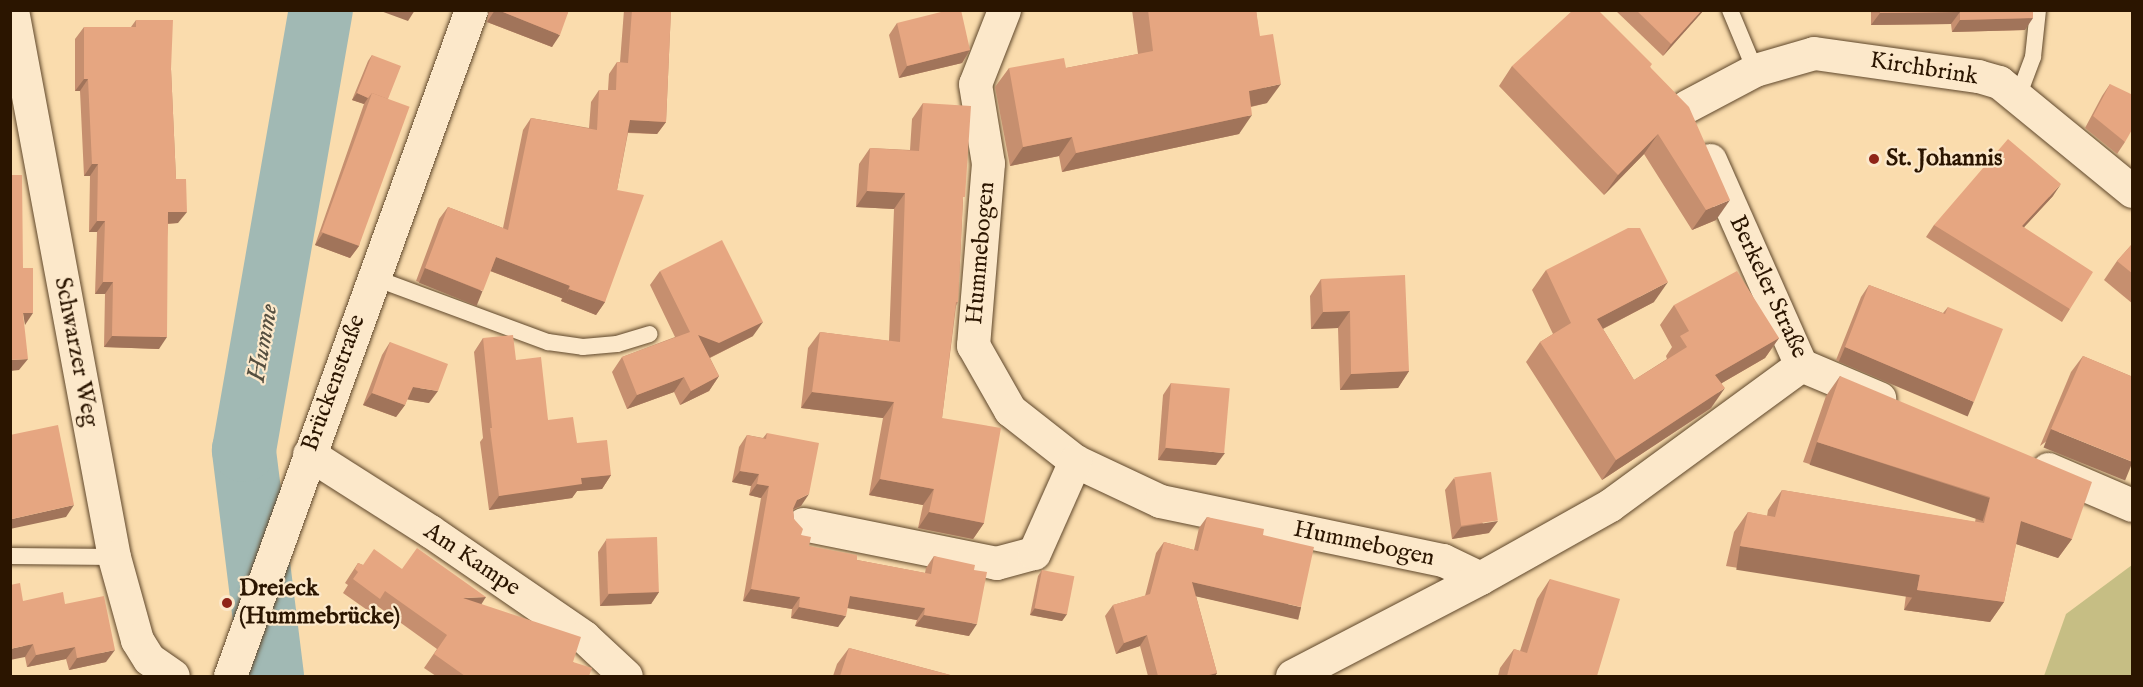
<!DOCTYPE html>
<html>
<head>
<meta charset="utf-8">
<style>
  body { margin:0 }
  #map { position:relative; width:2143px; height:687px; overflow:hidden; background:#fadcad; font-family:"IM FELL English",serif }
  div>[style] { position:absolute }
  .green>* { inset:0; background:#c6be84 }
  .river>* { height:64px; margin:-32px; padding:0 32px; transform-origin:32px; border-radius:32px; background:#a1b9b4 }
  .roads { filter:drop-shadow(0 0 2px #5f472b) drop-shadow(0 0 2px #5f472b) }
  .lane>* { height:16px; margin:-8px; padding:0 8px; transform-origin:8px; border-radius:8px; background:#fce8ca }
  .street>* { height:33px; margin:-16.5px; padding:0 16.5px; transform-origin:16.5px; border-radius:16.5px; background:#fce8ca }
  .secondary>* { height:33px; margin:-16.5px; padding:0 16.5px; transform-origin:16.5px; border-radius:16.5px; background:#fce8ca }
  .wall>* { inset:0; background:#c68f6f }
  .shaded-wall>* { inset:0; background:#a1745a; transform-origin:0 0 }
  .building>* { inset:0; background:#e6a681; transform-origin:0 0 }
  .dots>* { width:16px; height:16px; translate:-50% -50%; box-sizing:border-box; border:3px solid #fce8ca; border-radius:50% }
  span { translate:-50% -50%; white-space:nowrap; text-align:center; line-height:1.15; -webkit-text-stroke:4.5px #fce8ca; paint-order:stroke }
  .street-label { font-size:24px; color:#2b1500 }
  .poi-label { font-size:24px; color:#2b1500; font-weight:700 }
  .left { translate:0 -50%; text-align:left }
  .water-label { font-size:26px; color:#544e3f; font-style:italic }
  .frame { position:absolute; inset:0; border:12px solid #2b1500; pointer-events:none }
</style>
</head>
<body>
<div id="map">
  <div class="green">
    <div style="clip-path:polygon(2132px 565px,2132px 676px,2044px 676px,2066px 614px)"></div>
  </div>
  <div class="river">
    <div style="left:272px;top:676px;width:228px;rotate:-97.1deg"></div>
    <div style="left:244px;top:450px;width:447px;rotate:-80.1deg"></div>
  </div>
  <div class="roads">
    <div class="lane">
      <div style="left:1730px;top:10px;width:65px;rotate:67.4deg"></div>
      <div style="left:2018px;top:97px;width:43px;rotate:-69.4deg"></div>
      <div style="left:2033px;top:57px;width:47px;rotate:-83.9deg"></div>
      <div style="left:372px;top:277px;width:188px;rotate:20.3deg"></div>
      <div style="left:548px;top:342px;width:35px;rotate:8deg"></div>
      <div style="left:583px;top:347px;width:34px;rotate:-5deg"></div>
      <div style="left:617px;top:344px;width:34px;rotate:-17deg"></div>
      <div style="left:10px;top:556px;width:104px;rotate:0.6deg"></div>
    </div>
    <div class="street">
      <div style="left:12px;top:10px;width:556px;rotate:79.44deg"></div>
      <div style="left:114px;top:557px;width:86px;rotate:74.5deg"></div>
      <div style="left:137px;top:640px;width:22px;rotate:58deg"></div>
      <div style="left:149px;top:659px;width:29px;rotate:35deg"></div>
      <div style="left:1004px;top:10px;width:79px;rotate:111.4deg"></div>
      <div style="left:975px;top:84px;width:80px;rotate:80.7deg"></div>
      <div style="left:988px;top:163px;width:183px;rotate:94.7deg"></div>
      <div style="left:973px;top:345px;width:75px;rotate:60.4deg"></div>
      <div style="left:1010px;top:410px;width:83px;rotate:38.1deg"></div>
      <div style="left:1075px;top:461px;width:94px;rotate:25.2deg"></div>
      <div style="left:1160px;top:501px;width:289px;rotate:11.8deg"></div>
      <div style="left:1443px;top:560px;width:41px;rotate:25.9deg"></div>
      <div style="left:1687px;top:106px;width:77px;rotate:-27.9deg"></div>
      <div style="left:1755px;top:70px;width:61px;rotate:-16.1deg"></div>
      <div style="left:1814px;top:53px;width:166px;rotate:8deg"></div>
      <div style="left:1978px;top:76px;width:22px;rotate:16deg"></div>
      <div style="left:1999px;top:82px;width:172px;rotate:39.3deg"></div>
      <div style="left:1710px;top:160px;width:224px;rotate:66.1deg"></div>
      <div style="left:1801px;top:365px;width:85px;rotate:22.9deg"></div>
      <div style="left:309px;top:454px;width:143px;rotate:32.5deg"></div>
      <div style="left:430px;top:531px;width:187px;rotate:34.5deg"></div>
      <div style="left:584px;top:637px;width:57px;rotate:42.9deg"></div>
      <div style="left:2048px;top:469px;width:91px;rotate:23.2deg"></div>
      <div style="left:803px;top:524px;width:197px;rotate:11.4deg"></div>
      <div style="left:996px;top:563px;width:39px;rotate:-15deg"></div>
      <div style="left:1034px;top:553px;width:101px;rotate:-66deg"></div>
      <div style="left:1292px;top:676px;width:212px;rotate:-27.5deg"></div>
      <div style="left:1480px;top:578px;width:149px;rotate:-29.3deg"></div>
      <div style="left:1610px;top:505px;width:237px;rotate:-36.2deg"></div>
    </div>
    <div class="secondary">
      <div style="left:230px;top:676px;width:708px;rotate:-70.11deg"></div>
    </div>
  </div>
  <div class="wall">
    <div style="clip-path:polygon(489px 10px,569px 10px,552px 47px,487px 22px)"></div>
    <div style="clip-path:polygon(624px 10px,671px 10px,666px 122px,657px 134px,628px 133px,617px 190px,605px 302px,596px 315px,561px 301px,562px 298px,490px 271px,474px 304px,416px 281px,439px 219px,448px 207px,503px 228px,523px 130px,531px 118px,589px 128px,591px 102px,599px 90px,608px 90px,609px 74px,617px 62px,620px 62px)"></div>
    <div style="clip-path:polygon(1132px 10px,1256px 10px,1267px 103px,1251px 107px,1239px 134px,1062px 172px,1059px 156px,1010px 166px,995px 87px,1009px 68px,1066px 68px,1138px 54px)"></div>
    <div style="clip-path:polygon(1615px 10px,1704px 10px,1663px 56px)"></div>
    <div style="clip-path:polygon(1871px 10px,2033px 10px,2025px 30px,1952px 32px,1951px 24px,1871px 25px)"></div>
    <div style="clip-path:polygon(136px 20px,171px 69px,178px 223px,168px 224px,159px 349px,104px 347px,105px 294px,95px 294px,97px 232px,89px 232px,90px 176px,84px 176px,80px 91px,75px 91px,75px 39px,84px 27px,131px 27px)"></div>
    <div style="clip-path:polygon(897px 23px,970px 50px,962px 63px,899px 78px,889px 35px)"></div>
    <div style="clip-path:polygon(372px 55px,388px 99px,359px 246px,350px 258px,315px 245px,364px 104px,352px 100px,368px 61px)"></div>
    <div style="clip-path:polygon(1512px 66px,1650px 67px,1716px 220px,1692px 230px,1644px 154px,1604px 195px,1499px 86px)"></div>
    <div style="clip-path:polygon(2110px 84px,2125px 142px,2117px 154px,2085px 128px,2102px 96px)"></div>
    <div style="clip-path:polygon(923px 103px,963px 200px,958px 302px,956px 306px,942px 418px,984px 523px,973px 539px,918px 528px,923px 505px,869px 495px,883px 418px,801px 408px,808px 348px,820px 332px,889px 341px,894px 209px,856px 207px,859px 164px,870px 148px,910px 150px,912px 119px)"></div>
    <div style="clip-path:polygon(2053px 196px,2024px 227px,2070px 309px,2062px 322px,1926px 237px,1934px 225px)"></div>
    <div style="clip-path:polygon(2133px 243px,2133px 304px,2104px 280px,2117px 261px)"></div>
    <div style="clip-path:polygon(1546px 270px,1654px 302px,1603px 329px,1634px 380px,1667px 359px,1666px 356px,1672px 347px,1660px 325px,1674px 305px,1779px 338px,1765px 358px,1722px 383px,1711px 408px,1602px 480px,1526px 362px,1540px 342px,1553px 334px,1532px 290px)"></div>
    <div style="clip-path:polygon(660px 271px,753px 336px,710px 358px,719px 376px,709px 391px,680px 405px,674px 392px,627px 409px,612px 372px,622px 357px,675px 337px,650px 285px)"></div>
    <div style="clip-path:polygon(1321px 279px,1409px 371px,1398px 388px,1340px 390px,1338px 328px,1311px 329px,1310px 296px)"></div>
    <div style="clip-path:polygon(1869px 285px,1943px 313px,1948px 307px,1966px 414px,1836px 360px,1861px 297px)"></div>
    <div style="clip-path:polygon(483px 338px,516px 360px,548px 420px,577px 443px,611px 475px,602px 489px,577px 491px,572px 498px,489px 510px,480px 442px,483px 438px,474px 352px)"></div>
    <div style="clip-path:polygon(390px 342px,429px 403px,407px 399px,405px 405px,396px 417px,363px 405px,382px 355px)"></div>
    <div style="clip-path:polygon(2083px 356px,2133px 377px,2040px 446px,2071px 372px)"></div>
    <div style="clip-path:polygon(1840px 376px,2072px 539px,2058px 558px,2016px 544px,2004px 602px,1990px 622px,1904px 610px,1906px 595px,1726px 566px,1734px 532px,1748px 512px,1767px 516px,1768px 510px,1782px 490px,1975px 522px,1976px 517px,1803px 462px,1826px 396px)"></div>
    <div style="clip-path:polygon(1171px 383px,1216px 465px,1158px 460px,1163px 395px)"></div>
    <div style="clip-path:polygon(767px 433px,801px 506px,793px 510px,794px 519px,801px 535px,809px 546px,857px 560px,925px 573px,926px 568px,934px 556px,974px 570px,969px 636px,915px 626px,917px 620px,847px 608px,838px 627px,791px 618px,792px 609px,743px 601px,761px 498px,749px 495px,751px 486px,732px 482px,739px 447px,747px 435px,763px 438px)"></div>
    <div style="clip-path:polygon(1454px 478px,1489px 533px,1452px 539px,1445px 490px)"></div>
    <div style="clip-path:polygon(1207px 517px,1263px 535px,1293px 618px,1196px 596px,1217px 673px,1215px 676px,1148px 676px,1140px 646px,1116px 654px,1105px 616px,1113px 605px,1145px 596px,1156px 553px,1164px 542px,1194px 550px,1199px 528px)"></div>
    <div style="clip-path:polygon(606px 540px,659px 592px,651px 604px,600px 606px,598px 552px)"></div>
    <div style="clip-path:polygon(358px 563px,363px 565px,402px 569px,481px 604px,573px 662px,589px 676px,436px 676px,424px 668px,437px 649px,376px 605px,370px 612px,343px 593px,348px 585px,345px 583px)"></div>
    <div style="clip-path:polygon(1042px 570px,1067px 614px,1062px 621px,1030px 615px,1038px 576px)"></div>
    <div style="clip-path:polygon(1550px 579px,1597px 676px,1498px 676px,1500px 668px,1514px 649px,1520px 651px,1537px 599px)"></div>
    <div style="clip-path:polygon(23px 601px,65px 604px,106px 662px,69px 670px,66px 659px,27px 667px,25px 657px)"></div>
    <div style="clip-path:polygon(849px 648px,954px 676px,833px 676px,837px 664px)"></div>
  </div>
  <div class="shaded-wall">
    <div style="clip-path:polygon(378px 10px,415px 10px,408px 21px)"></div>
    <div style="clip-path:polygon(495px 10px,498px 10px,560px 35px,552px 47px,487px 22px)"></div>
    <div style="clip-path:polygon(1702px 10px,1704px 10px,1663px 56px,1671px 44px)"></div>
    <div style="clip-path:polygon(1960px 12px,1951px 24px,1871px 25px,1880px 13px)"></div>
    <div style="clip-path:polygon(2033px 18px,2025px 30px,1952px 32px,1960px 20px)"></div>
    <div style="clip-path:polygon(970px 50px,962px 63px,899px 78px,907px 66px)"></div>
    <div style="clip-path:polygon(84px 79px,88px 79px,80px 91px,75px 91px)"></div>
    <div style="clip-path:polygon(1281px 84px,1267px 103px,1235px 110px,1249px 91px)"></div>
    <div style="clip-path:polygon(357px 93px,368px 98px,364px 104px,352px 100px)"></div>
    <div style="clip-path:polygon(1252px 115px,1239px 134px,1062px 172px,1076px 153px)"></div>
    <div style="clip-path:polygon(630px 120px,666px 122px,657px 134px,622px 132px)"></div>
    <div style="clip-path:polygon(1658px 134px,1644px 154px,1604px 195px,1618px 175px)"></div>
    <div style="clip-path:polygon(1072px 137px,1059px 156px,1010px 166px,1023px 147px)"></div>
    <div style="clip-path:polygon(92px 164px,98px 164px,90px 176px,84px 176px)"></div>
    <div style="clip-path:polygon(2061px 184px,2053px 196px,2014px 238px,2022px 226px)"></div>
    <div style="clip-path:polygon(867px 191px,905px 193px,894px 209px,856px 207px)"></div>
    <div style="clip-path:polygon(1730px 200px,1716px 220px,1692px 230px,1706px 210px)"></div>
    <div style="clip-path:polygon(168px 212px,187px 212px,178px 223px,159px 224px)"></div>
    <div style="clip-path:polygon(97px 221px,105px 221px,97px 232px,89px 232px)"></div>
    <div style="clip-path:polygon(323px 233px,359px 246px,350px 258px,315px 245px)"></div>
    <div style="left:496px;top:257px;width:79px;height:15px;rotate:21deg"></div>
    <div style="left:425px;top:268px;width:62px;height:16px;rotate:22deg"></div>
    <div style="clip-path:polygon(103px 282px,113px 282px,105px 294px,95px 294px)"></div>
    <div style="clip-path:polygon(1668px 282px,1654px 302px,1583px 339px,1597px 319px)"></div>
    <div style="clip-path:polygon(569px 289px,605px 302px,596px 315px,561px 301px)"></div>
    <div style="clip-path:polygon(1350px 311px,1338px 328px,1311px 329px,1323px 312px)"></div>
    <div style="clip-path:polygon(23px 313px,33px 313px,25px 325px)"></div>
    <div style="clip-path:polygon(763px 322px,753px 336px,709px 358px,698px 335px)"></div>
    <div style="clip-path:polygon(112px 336px,167px 337px,159px 349px,104px 347px)"></div>
    <div style="clip-path:polygon(1779px 338px,1765px 358px,1701px 395px,1715px 375px)"></div>
    <div style="left:1845px;top:347px;width:140px;height:16px;rotate:23deg"></div>
    <div style="clip-path:polygon(28px 359px,19px 370px,10px 371px,10px 360px)"></div>
    <div style="clip-path:polygon(1409px 371px,1398px 388px,1340px 390px,1351px 374px)"></div>
    <div style="clip-path:polygon(719px 376px,709px 391px,680px 405px,691px 391px)"></div>
    <div style="clip-path:polygon(684px 377px,674px 392px,627px 409px,637px 395px)"></div>
    <div style="clip-path:polygon(413px 387px,438px 391px,429px 403px,405px 399px)"></div>
    <div style="clip-path:polygon(1725px 388px,1711px 408px,1602px 480px,1616px 460px)"></div>
    <div style="clip-path:polygon(812px 392px,894px 402px,883px 418px,801px 408px)"></div>
    <div style="clip-path:polygon(372px 393px,405px 405px,396px 417px,363px 405px)"></div>
    <div style="left:2051px;top:429px;width:88px;height:20px;rotate:22deg"></div>
    <div style="left:1817px;top:442px;width:182px;height:24px;rotate:18deg"></div>
    <div style="clip-path:polygon(1166px 448px,1225px 453px,1216px 465px,1158px 460px)"></div>
    <div style="clip-path:polygon(740px 471px,759px 474px,751px 486px,732px 482px)"></div>
    <div style="clip-path:polygon(611px 475px,602px 489px,577px 491px,572px 498px,489px 510px,499px 496px,581px 478px)"></div>
    <div style="clip-path:polygon(880px 479px,934px 489px,923px 505px,869px 495px)"></div>
    <div style="clip-path:polygon(757px 484px,769px 486px,761px 498px,749px 495px)"></div>
    <div style="clip-path:polygon(809px 494px,801px 506px,789px 511px,797px 500px)"></div>
    <div style="clip-path:polygon(74px 505px,66px 517px,10px 529px,10px 520px,12px 519px)"></div>
    <div style="clip-path:polygon(929px 512px,984px 523px,973px 539px,918px 528px)"></div>
    <div style="clip-path:polygon(1498px 521px,1489px 533px,1452px 539px,1461px 527px)"></div>
    <div style="clip-path:polygon(2021px 521px,2072px 539px,2058px 558px,2007px 541px)"></div>
    <div style="left:1740px;top:546px;width:182px;height:24px;rotate:9deg"></div>
    <div style="left:1192px;top:582px;width:112px;height:13px;rotate:13deg"></div>
    <div style="clip-path:polygon(751px 589px,800px 597px,792px 609px,743px 601px)"></div>
    <div style="clip-path:polygon(1917px 590px,2004px 602px,1990px 622px,1904px 610px)"></div>
    <div style="clip-path:polygon(659px 592px,651px 604px,600px 606px,609px 594px)"></div>
    <div style="clip-path:polygon(850px 596px,925px 608px,917px 620px,842px 607px)"></div>
    <div style="clip-path:polygon(486px 597px,477px 611px,463px 598px)"></div>
    <div style="clip-path:polygon(799px 607px,846px 616px,838px 627px,791px 618px)"></div>
    <div style="clip-path:polygon(1035px 608px,1067px 614px,1062px 621px,1030px 615px)"></div>
    <div style="clip-path:polygon(924px 615px,977px 624px,969px 636px,915px 626px)"></div>
    <div style="clip-path:polygon(1147px 635px,1140px 646px,1116px 654px,1124px 643px)"></div>
    <div style="clip-path:polygon(33px 644px,25px 657px,10px 660px,10px 649px)"></div>
    <div style="clip-path:polygon(75px 647px,66px 659px,27px 667px,36px 655px)"></div>
    <div style="clip-path:polygon(115px 650px,106px 662px,69px 670px,77px 658px)"></div>
    <div style="clip-path:polygon(1217px 673px,1215px 676px,1205px 676px)"></div>
  </div>
  <div class="building">
    <div style="clip-path:polygon(498px 10px,569px 10px,560px 35px)"></div>
    <div style="clip-path:polygon(632px 10px,671px 10px,666px 122px,630px 120px,617px 190px,644px 195px,605px 302px,569px 289px,570px 286px,496px 257px,483px 291px,425px 268px,448px 207px,508px 230px,531px 118px,597px 130px,599px 90px,616px 90px,617px 62px,628px 63px)"></div>
    <div style="clip-path:polygon(949px 10px,961px 10px,970px 50px,907px 66px,897px 23px)"></div>
    <div style="clip-path:polygon(1148px 10px,1256px 10px,1260px 36px,1273px 34px,1281px 84px,1249px 91px,1252px 115px,1076px 153px,1072px 137px,1023px 147px,1009px 68px,1064px 58px,1066px 68px,1153px 51px)"></div>
    <div style="clip-path:polygon(1573px 10px,1598px 10px,1652px 64px,1650px 67px,1689px 107px,1730px 200px,1706px 210px,1658px 134px,1618px 175px,1512px 66px)"></div>
    <div style="clip-path:polygon(1636px 10px,1702px 10px,1671px 44px)"></div>
    <div style="clip-path:polygon(1880px 10px,2033px 10px,2033px 18px,1960px 20px,1960px 12px,1880px 13px)"></div>
    <div style="clip-path:polygon(136px 20px,173px 20px,171px 69px,176px 179px,186px 179px,187px 212px,168px 212px,167px 337px,112px 336px,113px 282px,103px 282px,105px 221px,97px 221px,98px 164px,92px 164px,88px 79px,84px 79px,84px 27px,136px 27px)"></div>
    <div style="clip-path:polygon(372px 55px,401px 66px,388px 99px,372px 93px,368px 98px,357px 93px)"></div>
    <div style="clip-path:polygon(2110px 84px,2133px 95px,2133px 128px,2125px 142px,2093px 116px)"></div>
    <div style="left:372px;top:93px;width:40px;height:148px;rotate:20deg"></div>
    <div style="clip-path:polygon(923px 103px,971px 106px,965px 197px,963px 197px,958px 302px,956px 302px,942px 418px,1001px 428px,984px 523px,929px 512px,934px 489px,880px 479px,894px 402px,812px 392px,820px 332px,900px 342px,905px 193px,867px 191px,870px 148px,919px 151px)"></div>
    <div style="clip-path:polygon(2008px 139px,2061px 184px,2022px 226px,2093px 272px,2070px 309px,1934px 225px)"></div>
    <div style="clip-path:polygon(10px 175px,22px 175px,23px 268px,33px 268px,33px 313px,23px 313px,28px 359px,10px 360px)"></div>
    <div style="clip-path:polygon(1628px 228px,1640px 228px,1668px 282px,1597px 319px,1634px 380px,1687px 347px,1680px 336px,1689px 331px,1674px 305px,1737px 271px,1779px 338px,1715px 375px,1725px 388px,1616px 460px,1540px 342px,1571px 323px,1546px 270px)"></div>
    <div style="clip-path:polygon(722px 240px,763px 322px,719px 343px,698px 335px,719px 376px,691px 391px,684px 377px,637px 395px,622px 357px,690px 332px,660px 271px)"></div>
    <div style="clip-path:polygon(2133px 243px,2133px 274px,2117px 261px)"></div>
    <div style="clip-path:polygon(1405px 275px,1409px 371px,1351px 374px,1350px 311px,1323px 312px,1321px 279px)"></div>
    <div style="clip-path:polygon(1869px 285px,1945px 314px,1948px 307px,2003px 329px,1974px 402px,1845px 347px)"></div>
    <div style="clip-path:polygon(513px 335px,516px 360px,541px 357px,548px 420px,573px 417px,577px 443px,607px 440px,611px 475px,581px 478px,582px 484px,499px 496px,490px 428px,492px 428px,483px 338px)"></div>
    <div style="clip-path:polygon(390px 342px,448px 364px,438px 391px,413px 387px,405px 405px,372px 393px)"></div>
    <div style="clip-path:polygon(2083px 356px,2133px 377px,2133px 462px,2051px 429px)"></div>
    <div style="clip-path:polygon(1840px 376px,2092px 482px,2072px 539px,2021px 521px,2004px 602px,1917px 590px,1920px 575px,1740px 546px,1748px 512px,1775px 517px,1782px 490px,1984px 523px,1990px 497px,1817px 442px)"></div>
    <div style="left:1171px;top:383px;width:59px;height:65px;rotate:5deg"></div>
    <div style="clip-path:polygon(58px 425px,74px 505px,12px 519px,10px 513px,10px 435px)"></div>
    <div style="clip-path:polygon(767px 433px,819px 443px,809px 494px,797px 500px,793px 509px,794px 519px,803px 529px,801px 535px,811px 537px,809px 546px,857px 555px,857px 560px,931px 574px,934px 556px,975px 565px,974px 570px,987px 572px,977px 624px,924px 615px,925px 608px,850px 596px,846px 616px,799px 607px,800px 597px,751px 589px,769px 486px,757px 484px,759px 474px,740px 471px,747px 435px,766px 439px)"></div>
    <div style="left:1491px;top:472px;width:49px;height:37px;rotate:82deg"></div>
    <div style="clip-path:polygon(1207px 517px,1264px 529px,1263px 535px,1314px 547px,1301px 607px,1192px 582px,1217px 673px,1205px 676px,1158px 676px,1147px 635px,1124px 643px,1113px 605px,1150px 594px,1164px 542px,1198px 551px)"></div>
    <div style="left:657px;top:537px;width:55px;height:51px;rotate:88deg"></div>
    <div style="clip-path:polygon(417px 548px,486px 597px,463px 598px,581px 637px,573px 662px,592px 668px,589px 676px,465px 676px,434px 654px,447px 635px,385px 591px,380px 599px,353px 579px,358px 572px,355px 569px,358px 563px,363px 565px,374px 549px,402px 569px)"></div>
    <div style="left:1042px;top:570px;width:33px;height:39px;rotate:11deg"></div>
    <div style="clip-path:polygon(1550px 579px,1620px 599px,1597px 676px,1507px 676px,1514px 649px,1527px 653px)"></div>
    <div style="clip-path:polygon(20px 583px,23px 601px,63px 592px,65px 604px,104px 596px,115px 650px,77px 658px,75px 647px,36px 655px,33px 644px,10px 649px,10px 585px)"></div>
    <div style="clip-path:polygon(849px 648px,954px 676px,840px 676px)"></div>
  </div>
  <div class="dots">
    <div style="left:1874px;top:159px;background:#8f2418"></div>
    <div style="left:227px;top:603px;background:#8f2418"></div>
  </div>
  <div class="street-label">
    <span style="left:1924px;top:69px;rotate:9deg">Kirchbrink</span>
    <span style="left:981px;top:253px;rotate:-85deg">Hummebogen</span>
    <span style="left:1768px;top:287px;rotate:65deg">Berkeler Straße</span>
    <span style="left:76px;top:352px;rotate:79deg">Schwarzer Weg</span>
    <span style="left:334px;top:383px;rotate:-70deg">Brückenstraße</span>
    <span style="left:1364px;top:544px;rotate:12deg">Hummebogen</span>
    <span style="left:472px;top:560px;rotate:34deg">Am Kampe</span>
  </div>
  <div class="poi-label">
    <span class="left" style="left:1886px;top:159px">St. Johannis</span>
    <span class="left" style="left:239px;top:603px">Dreieck<br>(Hummebrücke)</span>
  </div>
  <div class="water-label">
    <span style="left:263px;top:343px;rotate:-80deg">Humme</span>
  </div>
  <div class="frame"></div>
</div>
</body>
</html>
